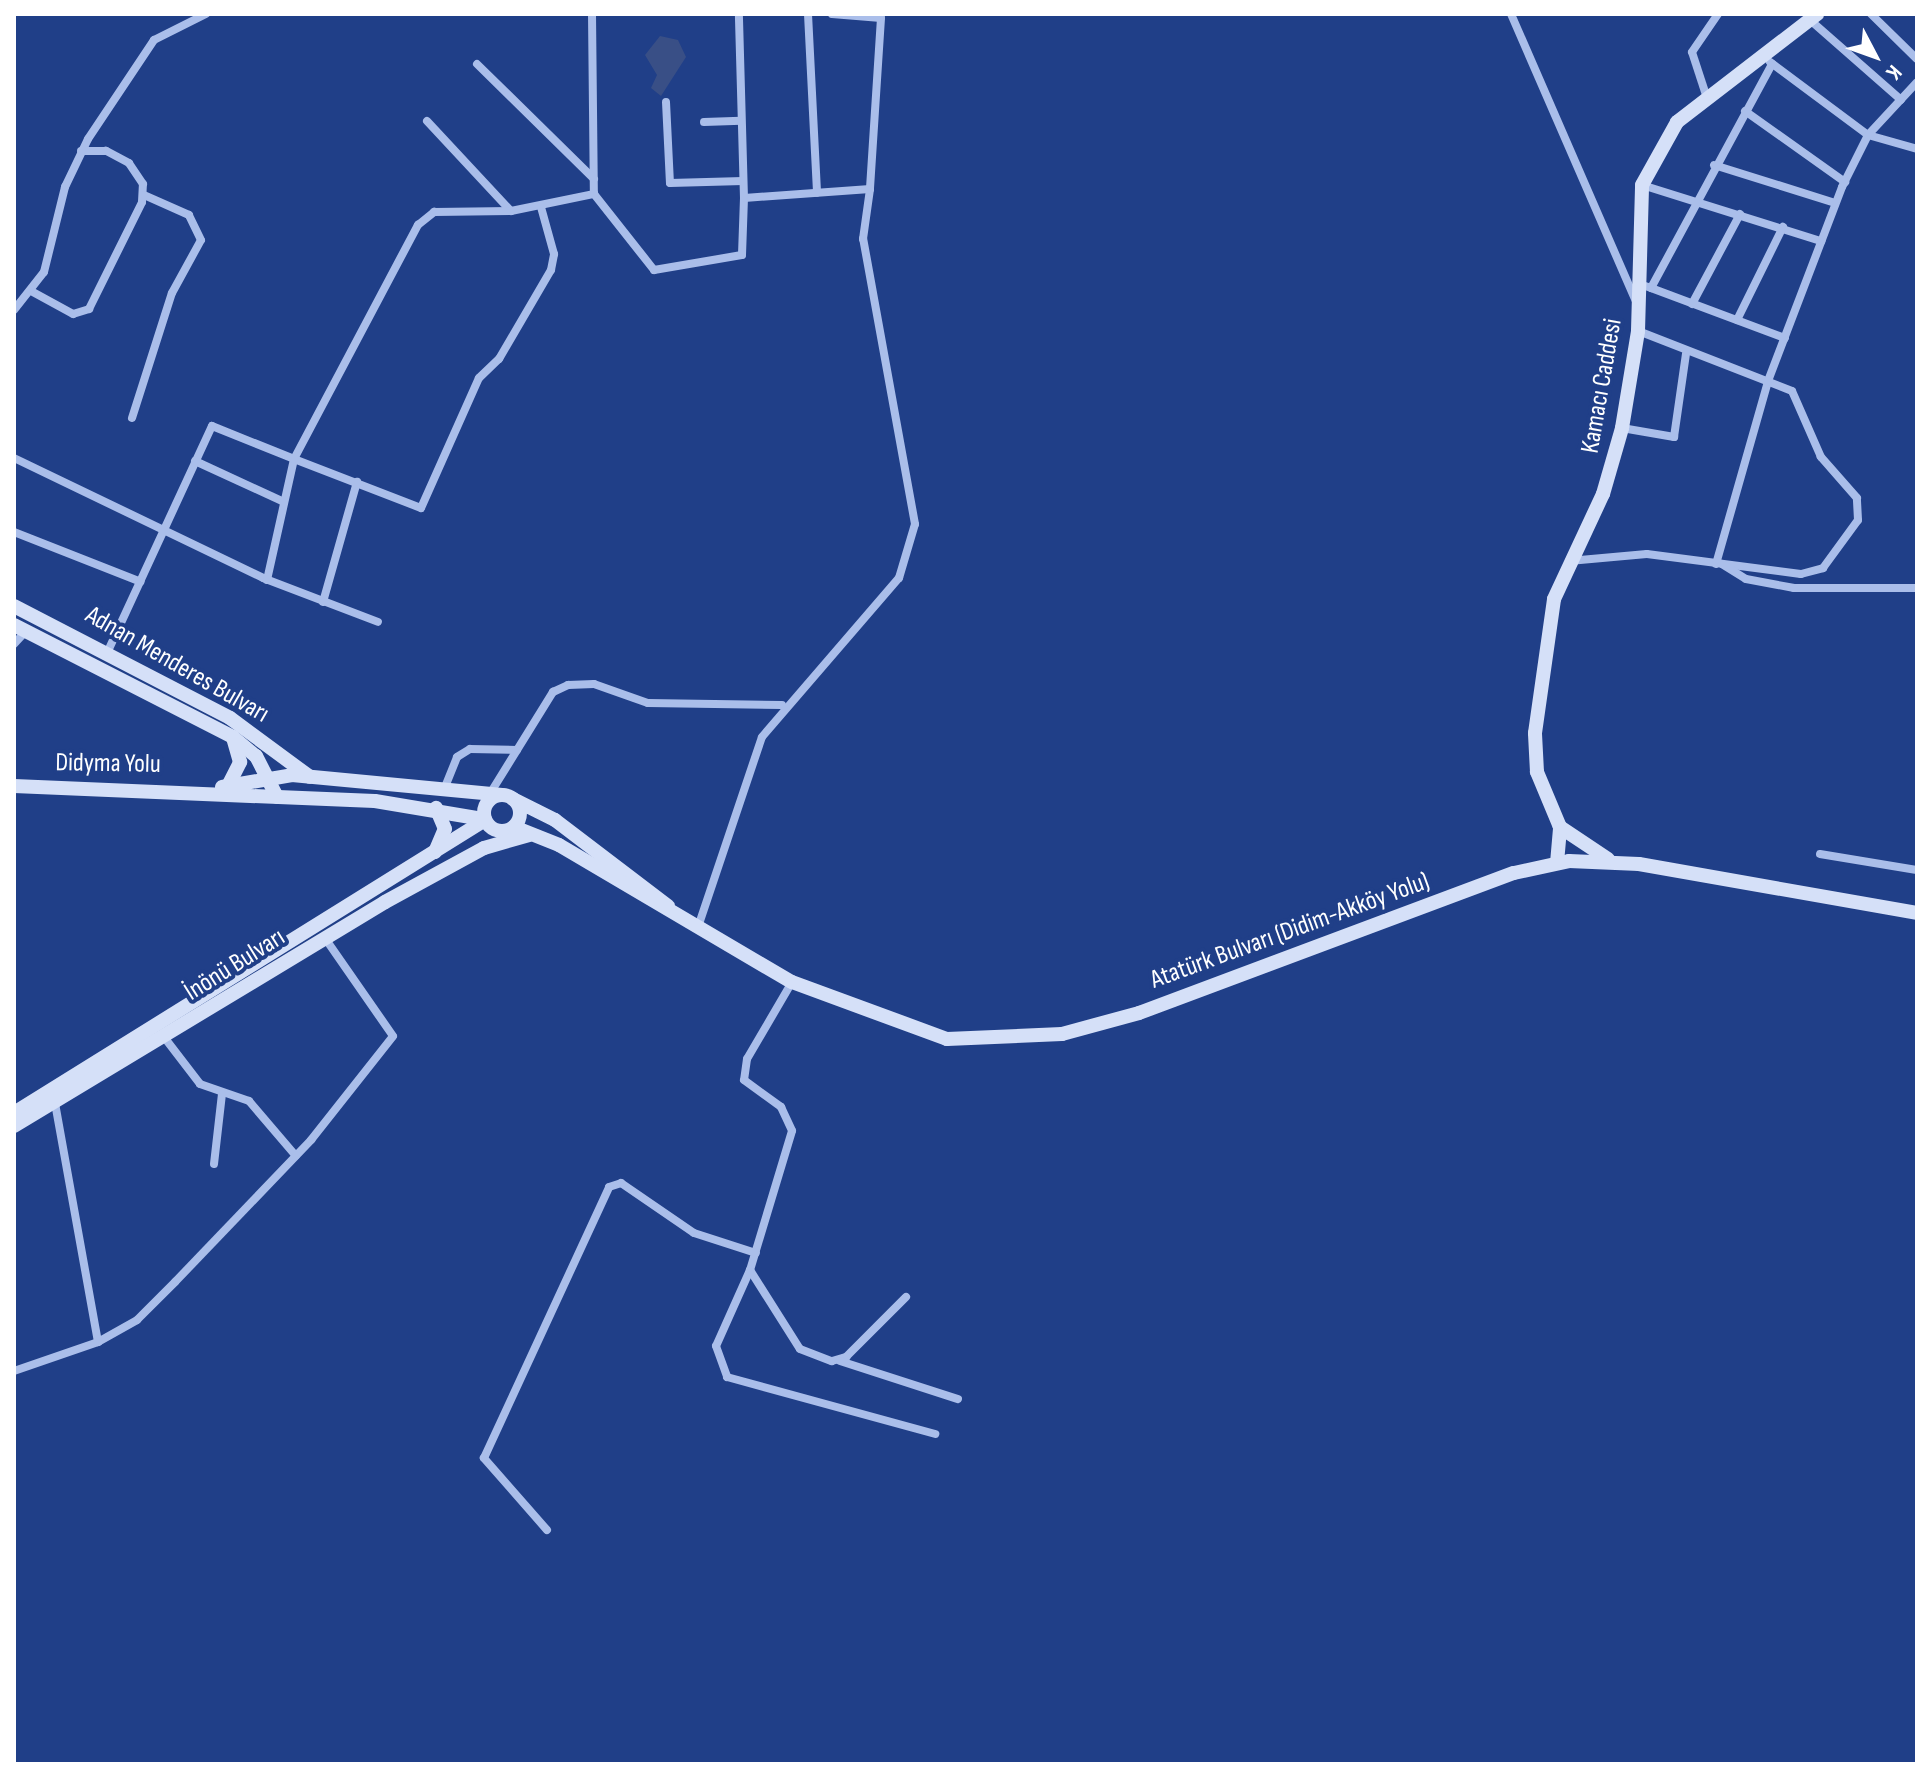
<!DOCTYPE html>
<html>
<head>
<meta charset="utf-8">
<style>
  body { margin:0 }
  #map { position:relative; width:1931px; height:1778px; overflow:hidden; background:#203f88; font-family:"Sofia Sans Condensed",sans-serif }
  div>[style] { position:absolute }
  .water>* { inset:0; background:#394f86 }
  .street>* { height:8px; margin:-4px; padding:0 4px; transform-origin:4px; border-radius:4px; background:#aabeea }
  .secondary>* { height:14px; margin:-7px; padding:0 7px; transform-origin:7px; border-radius:7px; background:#d5e0f8 }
  .secondary>.ring { margin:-7px; padding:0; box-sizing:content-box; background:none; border:14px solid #d5e0f8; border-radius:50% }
  span { translate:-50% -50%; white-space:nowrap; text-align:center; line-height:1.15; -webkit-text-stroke:8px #203f88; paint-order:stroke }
  .street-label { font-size:26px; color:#fff }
  .frame { position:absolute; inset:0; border:16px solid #fff; pointer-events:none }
  .north { position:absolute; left:1835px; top:16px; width:80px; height:80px; -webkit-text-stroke:6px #203f88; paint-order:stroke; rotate:131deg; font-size:22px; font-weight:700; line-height:32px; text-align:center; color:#fff }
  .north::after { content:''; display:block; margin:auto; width:28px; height:36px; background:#fff; clip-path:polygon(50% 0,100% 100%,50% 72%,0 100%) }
</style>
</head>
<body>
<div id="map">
  <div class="water">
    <div style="clip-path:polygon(660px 36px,678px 40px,686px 57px,661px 96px,651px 88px,657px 75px,645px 55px)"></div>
  </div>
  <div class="street">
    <div style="left:592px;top:14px;width:180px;rotate:89.4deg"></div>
    <div style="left:594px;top:194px;width:97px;rotate:51.7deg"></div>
    <div style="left:654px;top:270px;width:89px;rotate:-9.7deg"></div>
    <div style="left:742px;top:255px;width:57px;rotate:-88deg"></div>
    <div style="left:808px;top:14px;width:179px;rotate:87.1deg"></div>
    <div style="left:832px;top:14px;width:49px;rotate:4.7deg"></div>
    <div style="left:881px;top:18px;width:171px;rotate:93.7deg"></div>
    <div style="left:1511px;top:14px;width:314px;rotate:66.5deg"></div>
    <div style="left:1871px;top:14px;width:64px;rotate:44.4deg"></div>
    <div style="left:1810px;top:20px;width:121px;rotate:41.3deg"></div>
    <div style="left:1770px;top:62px;width:122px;rotate:36.7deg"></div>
    <div style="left:1868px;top:135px;width:51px;rotate:15.9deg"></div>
    <div style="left:477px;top:64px;width:164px;rotate:44.5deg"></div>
    <div style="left:1707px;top:98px;width:48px;rotate:-108.1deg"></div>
    <div style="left:1692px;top:52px;width:46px;rotate:-55.6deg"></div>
    <div style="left:666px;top:102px;width:81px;rotate:87.2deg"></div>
    <div style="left:670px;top:183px;width:73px;rotate:-1.6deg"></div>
    <div style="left:1745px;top:111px;width:123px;rotate:35.4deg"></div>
    <div style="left:427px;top:121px;width:123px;rotate:47deg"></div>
    <div style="left:704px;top:122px;width:37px;rotate:-2deg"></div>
    <div style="left:1714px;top:165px;width:127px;rotate:17.4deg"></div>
    <div style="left:1642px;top:185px;width:188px;rotate:17.4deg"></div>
    <div style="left:1639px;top:284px;width:13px;rotate:18deg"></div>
    <div style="left:1651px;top:288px;width:255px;rotate:-61.6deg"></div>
    <div style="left:1651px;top:288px;width:143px;rotate:20.5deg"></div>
    <div style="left:31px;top:291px;width:48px;rotate:28.7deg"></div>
    <div style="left:73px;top:314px;width:17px;rotate:-17deg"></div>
    <div style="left:89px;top:309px;width:119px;rotate:-63.6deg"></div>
    <div style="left:142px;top:202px;width:18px;rotate:-87deg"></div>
    <div style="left:143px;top:184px;width:25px;rotate:-124deg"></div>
    <div style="left:129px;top:163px;width:26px;rotate:-152deg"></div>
    <div style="left:106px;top:151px;width:25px;rotate:180deg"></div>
    <div style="left:1692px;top:304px;width:102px;rotate:-61.9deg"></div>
    <div style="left:14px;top:310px;width:48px;rotate:-51.7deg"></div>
    <div style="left:44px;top:272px;width:88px;rotate:-76.1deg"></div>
    <div style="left:65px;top:187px;width:53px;rotate:-64.4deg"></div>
    <div style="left:88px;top:139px;width:119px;rotate:-56.3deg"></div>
    <div style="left:154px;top:40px;width:58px;rotate:-26.6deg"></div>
    <div style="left:1737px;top:320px;width:104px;rotate:-63.7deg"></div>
    <div style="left:132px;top:418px;width:131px;rotate:-72.3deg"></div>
    <div style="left:172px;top:293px;width:60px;rotate:-61.3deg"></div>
    <div style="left:201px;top:240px;width:28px;rotate:-116deg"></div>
    <div style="left:189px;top:215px;width:49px;rotate:-156deg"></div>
    <div style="left:1622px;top:428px;width:53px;rotate:9.8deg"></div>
    <div style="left:1674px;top:437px;width:84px;rotate:-81.8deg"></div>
    <div style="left:14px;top:458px;width:276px;rotate:25.7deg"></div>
    <div style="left:263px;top:578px;width:123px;rotate:20.9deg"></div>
    <div style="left:195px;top:461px;width:96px;rotate:24.7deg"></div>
    <div style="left:14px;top:532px;width:136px;rotate:21.5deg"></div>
    <div style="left:1569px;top:561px;width:78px;rotate:-5.1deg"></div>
    <div style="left:1647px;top:554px;width:155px;rotate:7.4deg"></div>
    <div style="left:1801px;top:574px;width:23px;rotate:-15deg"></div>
    <div style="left:1823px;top:568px;width:59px;rotate:-53.9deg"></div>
    <div style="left:1858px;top:520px;width:22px;rotate:-93deg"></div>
    <div style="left:1857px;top:498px;width:55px;rotate:-131.3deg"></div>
    <div style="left:1821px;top:457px;width:72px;rotate:-113.7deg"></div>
    <div style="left:1792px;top:391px;width:165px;rotate:-158.7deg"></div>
    <div style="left:1716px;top:564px;width:190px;rotate:-74.1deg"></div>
    <div style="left:1768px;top:381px;width:208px;rotate:-69.1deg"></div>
    <div style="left:1842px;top:187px;width:58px;rotate:-63.4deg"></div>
    <div style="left:1868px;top:135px;width:72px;rotate:-47.2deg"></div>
    <div style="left:1722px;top:564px;width:28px;rotate:32deg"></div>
    <div style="left:1746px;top:579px;width:49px;rotate:10.6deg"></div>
    <div style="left:1794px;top:588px;width:123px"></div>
    <div style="left:267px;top:580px;width:124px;rotate:-77.4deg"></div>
    <div style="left:294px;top:459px;width:136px;rotate:21.1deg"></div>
    <div style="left:421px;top:508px;width:142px;rotate:-66deg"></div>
    <div style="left:479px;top:378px;width:28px;rotate:-44deg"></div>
    <div style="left:499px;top:359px;width:103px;rotate:-59.7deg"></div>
    <div style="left:551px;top:270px;width:16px;rotate:-79deg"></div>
    <div style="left:554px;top:254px;width:49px;rotate:-105.5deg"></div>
    <div style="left:323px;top:602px;width:125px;rotate:-74.2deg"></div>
    <div style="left:14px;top:644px;width:18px;rotate:-47deg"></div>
    <div style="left:108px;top:651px;width:248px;rotate:-65.2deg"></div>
    <div style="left:212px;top:426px;width:88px;rotate:21.9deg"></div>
    <div style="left:294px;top:459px;width:265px;rotate:-62.1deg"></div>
    <div style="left:418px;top:225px;width:21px;rotate:-39deg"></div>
    <div style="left:434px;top:212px;width:77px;rotate:-0.7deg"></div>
    <div style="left:511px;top:211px;width:85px;rotate:-11.6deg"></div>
    <div style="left:445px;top:787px;width:32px;rotate:-68deg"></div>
    <div style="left:457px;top:757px;width:15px;rotate:-32deg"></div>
    <div style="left:470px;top:749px;width:47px;rotate:1.2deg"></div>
    <div style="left:491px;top:792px;width:118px;rotate:-58.2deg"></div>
    <div style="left:553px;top:692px;width:17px;rotate:-25deg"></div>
    <div style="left:568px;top:685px;width:26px;rotate:-2deg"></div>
    <div style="left:594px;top:684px;width:57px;rotate:19.4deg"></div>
    <div style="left:648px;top:703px;width:134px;rotate:0.9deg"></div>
    <div style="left:1820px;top:854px;width:98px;rotate:9.4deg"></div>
    <div style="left:698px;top:927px;width:200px;rotate:-71.4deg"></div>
    <div style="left:762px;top:737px;width:210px;rotate:-49.3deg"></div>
    <div style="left:899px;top:578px;width:56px;rotate:-73.5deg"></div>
    <div style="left:915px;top:524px;width:290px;rotate:-100.3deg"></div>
    <div style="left:863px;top:239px;width:50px;rotate:-82deg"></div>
    <div style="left:870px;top:189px;width:126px;rotate:175.9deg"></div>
    <div style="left:744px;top:198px;width:184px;rotate:-91.6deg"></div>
    <div style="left:792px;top:982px;width:89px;rotate:120.3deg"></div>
    <div style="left:747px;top:1059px;width:21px;rotate:98deg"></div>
    <div style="left:744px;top:1080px;width:46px;rotate:36.1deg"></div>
    <div style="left:781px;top:1107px;width:26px;rotate:65deg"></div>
    <div style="left:792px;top:1131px;width:145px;rotate:106.8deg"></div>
    <div style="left:750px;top:1270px;width:93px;rotate:57.7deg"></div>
    <div style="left:800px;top:1349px;width:34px;rotate:21deg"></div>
    <div style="left:832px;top:1361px;width:15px;rotate:-16deg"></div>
    <div style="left:846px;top:1357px;width:85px;rotate:-45deg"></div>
    <div style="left:164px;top:1037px;width:59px;rotate:52.5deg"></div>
    <div style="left:200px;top:1084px;width:52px;rotate:19.1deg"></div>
    <div style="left:249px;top:1101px;width:72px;rotate:49.5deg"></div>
    <div style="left:214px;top:1164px;width:70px;rotate:-83.5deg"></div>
    <div style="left:750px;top:1270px;width:83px;rotate:114.1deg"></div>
    <div style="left:716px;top:1346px;width:33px;rotate:70deg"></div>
    <div style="left:727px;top:1377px;width:216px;rotate:15.3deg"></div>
    <div style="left:98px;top:1342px;width:45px;rotate:-29.4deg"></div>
    <div style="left:137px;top:1320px;width:54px;rotate:-45deg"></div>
    <div style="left:175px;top:1282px;width:197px;rotate:-46.2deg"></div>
    <div style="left:311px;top:1140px;width:132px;rotate:-51.7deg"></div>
    <div style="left:393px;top:1036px;width:119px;rotate:-124.8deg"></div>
    <div style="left:840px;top:1361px;width:124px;rotate:17.9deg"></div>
    <div style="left:14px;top:1371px;width:89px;rotate:-19deg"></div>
    <div style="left:98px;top:1342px;width:244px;rotate:-100.2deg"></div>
    <div style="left:547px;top:1530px;width:96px;rotate:-131.2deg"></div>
    <div style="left:484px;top:1458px;width:298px;rotate:-65.2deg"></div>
    <div style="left:609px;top:1187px;width:13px;rotate:-18deg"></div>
    <div style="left:621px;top:1183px;width:88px;rotate:34.4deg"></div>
    <div style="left:694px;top:1233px;width:65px;rotate:17.9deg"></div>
  </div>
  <div class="secondary">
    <div style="left:14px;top:606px;width:243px;rotate:27.4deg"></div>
    <div style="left:230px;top:718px;width:99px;rotate:36.4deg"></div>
    <div style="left:14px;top:625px;width:246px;rotate:27.1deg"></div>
    <div style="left:233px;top:737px;width:30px;rotate:40deg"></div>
    <div style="left:256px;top:756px;width:46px;rotate:62.9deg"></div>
    <div style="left:14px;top:786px;width:361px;rotate:2.4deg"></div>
    <div style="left:375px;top:801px;width:109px;rotate:9.5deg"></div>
    <div style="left:228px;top:786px;width:27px;rotate:-63deg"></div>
    <div style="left:240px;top:762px;width:26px;rotate:-106deg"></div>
    <div style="left:222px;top:787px;width:71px;rotate:-9.7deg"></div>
    <div style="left:292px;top:775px;width:211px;rotate:5.4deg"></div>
    <div class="ring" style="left:484px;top:795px;width:22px;height:22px"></div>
    <div style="left:513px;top:799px;width:47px;rotate:26.6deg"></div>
    <div style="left:555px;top:820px;width:142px;rotate:37.3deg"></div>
    <div style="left:514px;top:827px;width:48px;rotate:21.8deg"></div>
    <div style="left:559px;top:845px;width:270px;rotate:30.5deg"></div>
    <div style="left:792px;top:982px;width:165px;rotate:20.2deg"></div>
    <div style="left:947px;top:1039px;width:115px;rotate:-2.5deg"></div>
    <div style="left:1062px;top:1034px;width:80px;rotate:-15.3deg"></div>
    <div style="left:1139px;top:1013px;width:400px;rotate:-20.5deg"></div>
    <div style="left:1514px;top:873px;width:56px;rotate:-12.3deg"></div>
    <div style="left:1569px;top:861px;width:70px;rotate:2.5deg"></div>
    <div style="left:1639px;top:864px;width:282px;rotate:10deg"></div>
    <div style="left:435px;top:852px;width:25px;rotate:-67deg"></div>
    <div style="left:445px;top:829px;width:23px;rotate:-113deg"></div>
    <div style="left:1608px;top:859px;width:58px;rotate:-146.3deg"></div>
    <div style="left:1560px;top:827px;width:60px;rotate:-112.7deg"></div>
    <div style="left:1537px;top:772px;width:39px;rotate:-93deg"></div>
    <div style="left:1535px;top:733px;width:135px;rotate:-81.9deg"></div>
    <div style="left:1554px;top:599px;width:116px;rotate:-65deg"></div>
    <div style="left:1603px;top:494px;width:69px;rotate:-73.9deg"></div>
    <div style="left:1622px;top:428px;width:98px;rotate:-80.6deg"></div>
    <div style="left:1638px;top:331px;width:146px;rotate:-88.4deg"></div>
    <div style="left:1642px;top:185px;width:72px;rotate:-60.9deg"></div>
    <div style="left:1677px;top:122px;width:177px;rotate:-37.6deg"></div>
    <div style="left:1557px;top:863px;width:36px;rotate:-85deg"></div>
    <div style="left:14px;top:1113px;width:555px;rotate:-31.88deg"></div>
    <div style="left:14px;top:1126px;width:433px;rotate:-31.1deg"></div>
    <div style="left:385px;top:902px;width:113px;rotate:-28.6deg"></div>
    <div style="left:484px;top:848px;width:47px;rotate:-16.1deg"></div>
  </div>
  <div class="street-label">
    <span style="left:1602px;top:386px;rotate:-80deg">Kamacı Caddesi</span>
    <span style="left:177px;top:665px;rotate:30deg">Adnan Menderes Bulvarı</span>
    <span style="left:108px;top:764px;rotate:1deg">Didyma Yolu</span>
    <span style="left:1290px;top:931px;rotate:-20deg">Atatürk Bulvarı (Didim-Akköy Yolu)</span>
    <span style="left:235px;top:965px;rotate:-32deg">İnönü Bulvarı</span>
  </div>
  <div class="frame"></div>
  <div class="north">K</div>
</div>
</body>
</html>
